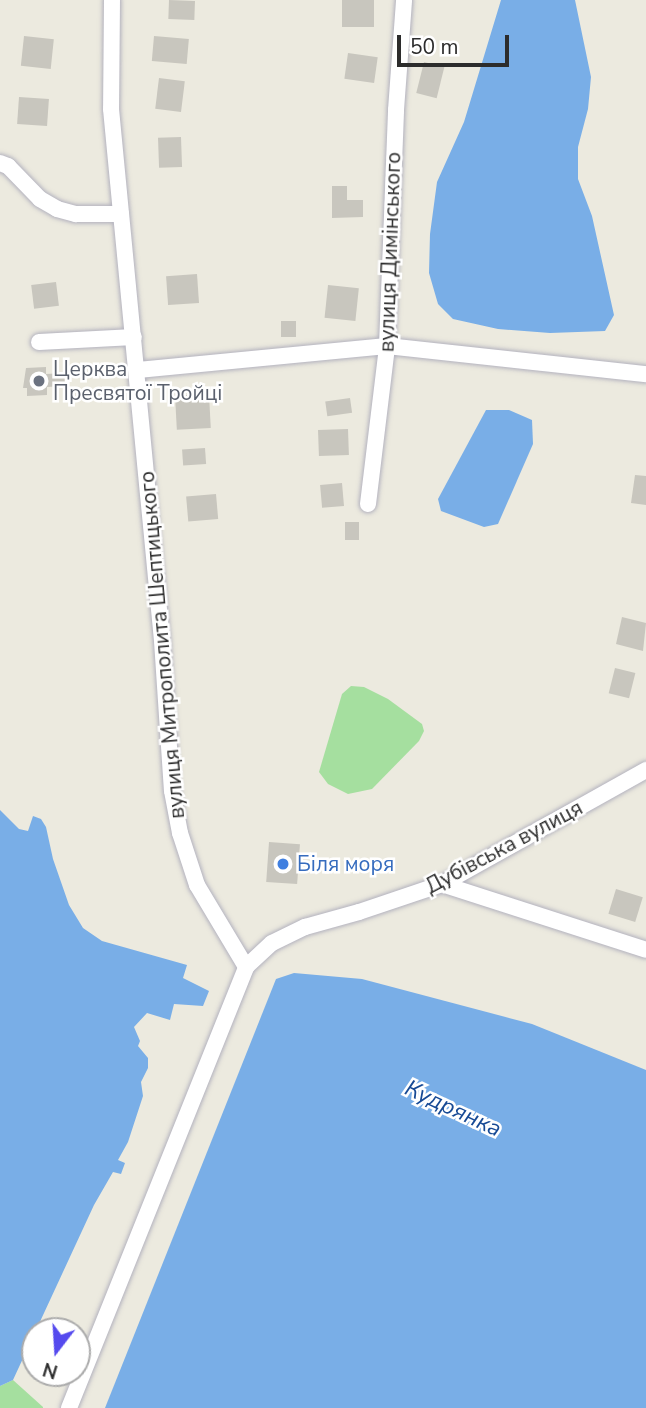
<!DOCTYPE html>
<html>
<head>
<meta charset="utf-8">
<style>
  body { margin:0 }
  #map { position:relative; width:646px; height:1408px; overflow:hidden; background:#eceadf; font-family:"Nunito Sans",sans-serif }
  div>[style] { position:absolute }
  .green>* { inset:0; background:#a5df9f }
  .water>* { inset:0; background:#79aee7 }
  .building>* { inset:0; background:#c8c6be; transform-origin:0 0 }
  .roads { filter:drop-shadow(0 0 2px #b3b2be) drop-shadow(0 0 2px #b3b2be) }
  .minor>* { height:16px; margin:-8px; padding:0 8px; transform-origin:8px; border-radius:8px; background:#fff }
  .dots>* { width:19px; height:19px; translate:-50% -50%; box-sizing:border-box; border:4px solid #fff; border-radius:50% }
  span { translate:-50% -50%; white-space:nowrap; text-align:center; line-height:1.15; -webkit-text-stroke:5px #fff; paint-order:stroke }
  .street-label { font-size:21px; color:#2c2c2c }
  .worship-label { font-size:21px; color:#5b616d }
  .left { translate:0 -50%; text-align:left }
  .shop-label { font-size:21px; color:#366cbe }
  .water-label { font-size:23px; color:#174a95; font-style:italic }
  .north { position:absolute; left:21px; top:1317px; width:70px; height:70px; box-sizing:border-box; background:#fff; border:2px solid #ababab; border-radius:50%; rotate:197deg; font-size:19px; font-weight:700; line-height:28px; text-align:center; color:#2c2c2c }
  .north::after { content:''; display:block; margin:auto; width:24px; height:32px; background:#554aee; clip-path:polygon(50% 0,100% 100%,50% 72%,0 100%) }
  .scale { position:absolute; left:397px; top:35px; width:112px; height:32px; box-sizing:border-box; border:4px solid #2c2c2c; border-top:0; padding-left:9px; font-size:21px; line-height:24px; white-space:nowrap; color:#2c2c2c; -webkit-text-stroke:5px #fff; paint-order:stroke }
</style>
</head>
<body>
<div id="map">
  <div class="green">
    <div style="clip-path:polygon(351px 686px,364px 687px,388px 699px,422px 724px,424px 731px,419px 741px,372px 789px,348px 794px,328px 784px,319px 772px,342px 694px)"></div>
    <div style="clip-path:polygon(13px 1380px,43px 1407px,43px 1408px,0 1408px,0 1386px)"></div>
  </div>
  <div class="water">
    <div style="clip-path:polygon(501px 0,575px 0,591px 77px,588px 109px,578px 147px,578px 179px,592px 216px,614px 315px,605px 331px,550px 333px,498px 329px,453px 319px,438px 304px,429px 273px,430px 234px,437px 182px,464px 122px)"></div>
    <div style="clip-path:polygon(486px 410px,509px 410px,532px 420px,533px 444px,498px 524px,484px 527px,441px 511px,438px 499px)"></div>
    <div style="clip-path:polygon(0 810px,19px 829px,28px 831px,33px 816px,41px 819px,46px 827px,53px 859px,69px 905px,83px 928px,102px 941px,187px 965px,183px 978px,209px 991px,203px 1006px,174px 1004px,170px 1020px,147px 1013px,134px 1027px,140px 1041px,138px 1046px,148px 1058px,148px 1068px,141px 1082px,143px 1096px,128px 1142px,118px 1160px,125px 1163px,121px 1174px,113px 1172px,94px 1205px,13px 1380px,0 1386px)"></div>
    <div style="clip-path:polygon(294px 973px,362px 979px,532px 1024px,646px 1070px,646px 1408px,105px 1408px,276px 979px)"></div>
  </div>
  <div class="building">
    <div style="left:169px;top:0;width:26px;height:19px;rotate:2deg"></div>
    <div style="left:342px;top:0;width:32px;height:27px"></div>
    <div style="left:24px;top:36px;width:30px;height:30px;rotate:6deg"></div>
    <div style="left:154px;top:36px;width:35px;height:25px;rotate:5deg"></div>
    <div style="left:348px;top:53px;width:30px;height:26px;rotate:8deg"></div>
    <div style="left:424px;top:62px;width:21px;height:32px;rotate:14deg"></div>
    <div style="left:159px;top:78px;width:26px;height:31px;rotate:7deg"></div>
    <div style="left:19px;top:97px;width:30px;height:27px;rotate:4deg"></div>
    <div style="left:181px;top:137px;width:30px;height:23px;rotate:88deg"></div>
    <div style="clip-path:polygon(332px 186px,347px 186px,347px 200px,363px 200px,363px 217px,332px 218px)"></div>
    <div style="left:197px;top:274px;width:29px;height:31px;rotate:86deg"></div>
    <div style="left:56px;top:282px;width:24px;height:25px;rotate:83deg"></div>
    <div style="left:328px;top:285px;width:31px;height:33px;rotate:6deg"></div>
    <div style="left:281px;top:321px;width:15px;height:16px"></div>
    <div style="clip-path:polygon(46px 367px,46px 374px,64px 373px,65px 386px,47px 387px,47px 395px,27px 396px,27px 388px,23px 388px,26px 368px)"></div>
    <div style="left:209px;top:394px;width:34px;height:34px;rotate:87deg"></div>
    <div style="left:350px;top:398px;width:15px;height:25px;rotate:82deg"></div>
    <div style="left:348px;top:429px;width:26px;height:30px;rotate:88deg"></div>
    <div style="left:205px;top:448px;width:16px;height:23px;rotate:86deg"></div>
    <div style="clip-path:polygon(635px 475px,646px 476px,646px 505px,631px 503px)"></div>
    <div style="left:342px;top:483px;width:23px;height:22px;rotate:85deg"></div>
    <div style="left:216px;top:494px;width:25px;height:30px;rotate:85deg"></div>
    <div style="left:345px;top:522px;width:14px;height:18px"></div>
    <div style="clip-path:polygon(622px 617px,646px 623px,643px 651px,616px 644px)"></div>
    <div style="left:615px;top:668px;width:21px;height:26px;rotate:14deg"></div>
    <div style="left:269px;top:842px;width:31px;height:40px;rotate:4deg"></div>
    <div style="left:616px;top:889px;width:28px;height:26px;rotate:17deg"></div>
  </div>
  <div class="roads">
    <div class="minor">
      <div style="left:112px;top:0;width:109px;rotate:90.5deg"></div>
      <div style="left:111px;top:109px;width:534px;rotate:84.52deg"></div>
      <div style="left:162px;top:641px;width:150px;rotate:86.2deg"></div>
      <div style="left:172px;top:791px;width:43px;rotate:79.2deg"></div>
      <div style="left:180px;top:833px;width:55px;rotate:71.9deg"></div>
      <div style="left:197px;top:885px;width:96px;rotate:59.1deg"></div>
      <div style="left:0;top:163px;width:9px;rotate:21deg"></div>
      <div style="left:8px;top:166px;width:46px;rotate:45.9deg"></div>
      <div style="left:40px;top:199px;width:20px;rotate:30deg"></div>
      <div style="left:57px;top:209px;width:20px;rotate:15deg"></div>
      <div style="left:76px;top:214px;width:45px"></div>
      <div style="left:39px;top:342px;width:95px;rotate:-3deg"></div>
      <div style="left:138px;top:370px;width:250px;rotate:-5.5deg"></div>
      <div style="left:387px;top:346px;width:261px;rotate:6.2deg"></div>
      <div style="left:368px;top:504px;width:159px;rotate:-83.1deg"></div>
      <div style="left:387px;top:346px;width:236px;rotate:-87.8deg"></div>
      <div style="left:396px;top:110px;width:110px;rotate:-85.8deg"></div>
      <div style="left:442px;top:884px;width:214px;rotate:17.9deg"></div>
      <div style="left:69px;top:1408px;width:475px;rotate:-68.1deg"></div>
      <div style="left:246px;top:967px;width:35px;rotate:-43deg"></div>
      <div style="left:272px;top:943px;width:37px;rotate:-26deg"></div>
      <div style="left:305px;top:927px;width:56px;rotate:-15.5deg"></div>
      <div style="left:359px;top:912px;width:88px;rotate:-18.6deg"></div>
      <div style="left:442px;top:884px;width:234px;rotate:-29.2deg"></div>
    </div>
  </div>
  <div class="dots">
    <div style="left:39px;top:381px;background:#6b7280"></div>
    <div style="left:283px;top:864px;background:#3f7fe0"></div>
  </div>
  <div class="street-label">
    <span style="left:390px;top:252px;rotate:-88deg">вулиця Димінського</span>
    <span style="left:162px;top:645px;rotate:-95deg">вулиця Митрополита Шептицького</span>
    <span style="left:504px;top:847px;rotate:-28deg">Дубівська вулиця</span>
  </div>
  <div class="worship-label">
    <span class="left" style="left:53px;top:381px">Церква<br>Пресвятої Тройці</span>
  </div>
  <div class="shop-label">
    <span class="left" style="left:297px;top:864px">Біля моря</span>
  </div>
  <div class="water-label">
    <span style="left:453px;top:1109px;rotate:25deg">Кудрянка</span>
  </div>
  <div class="north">N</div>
  <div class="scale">50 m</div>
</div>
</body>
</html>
